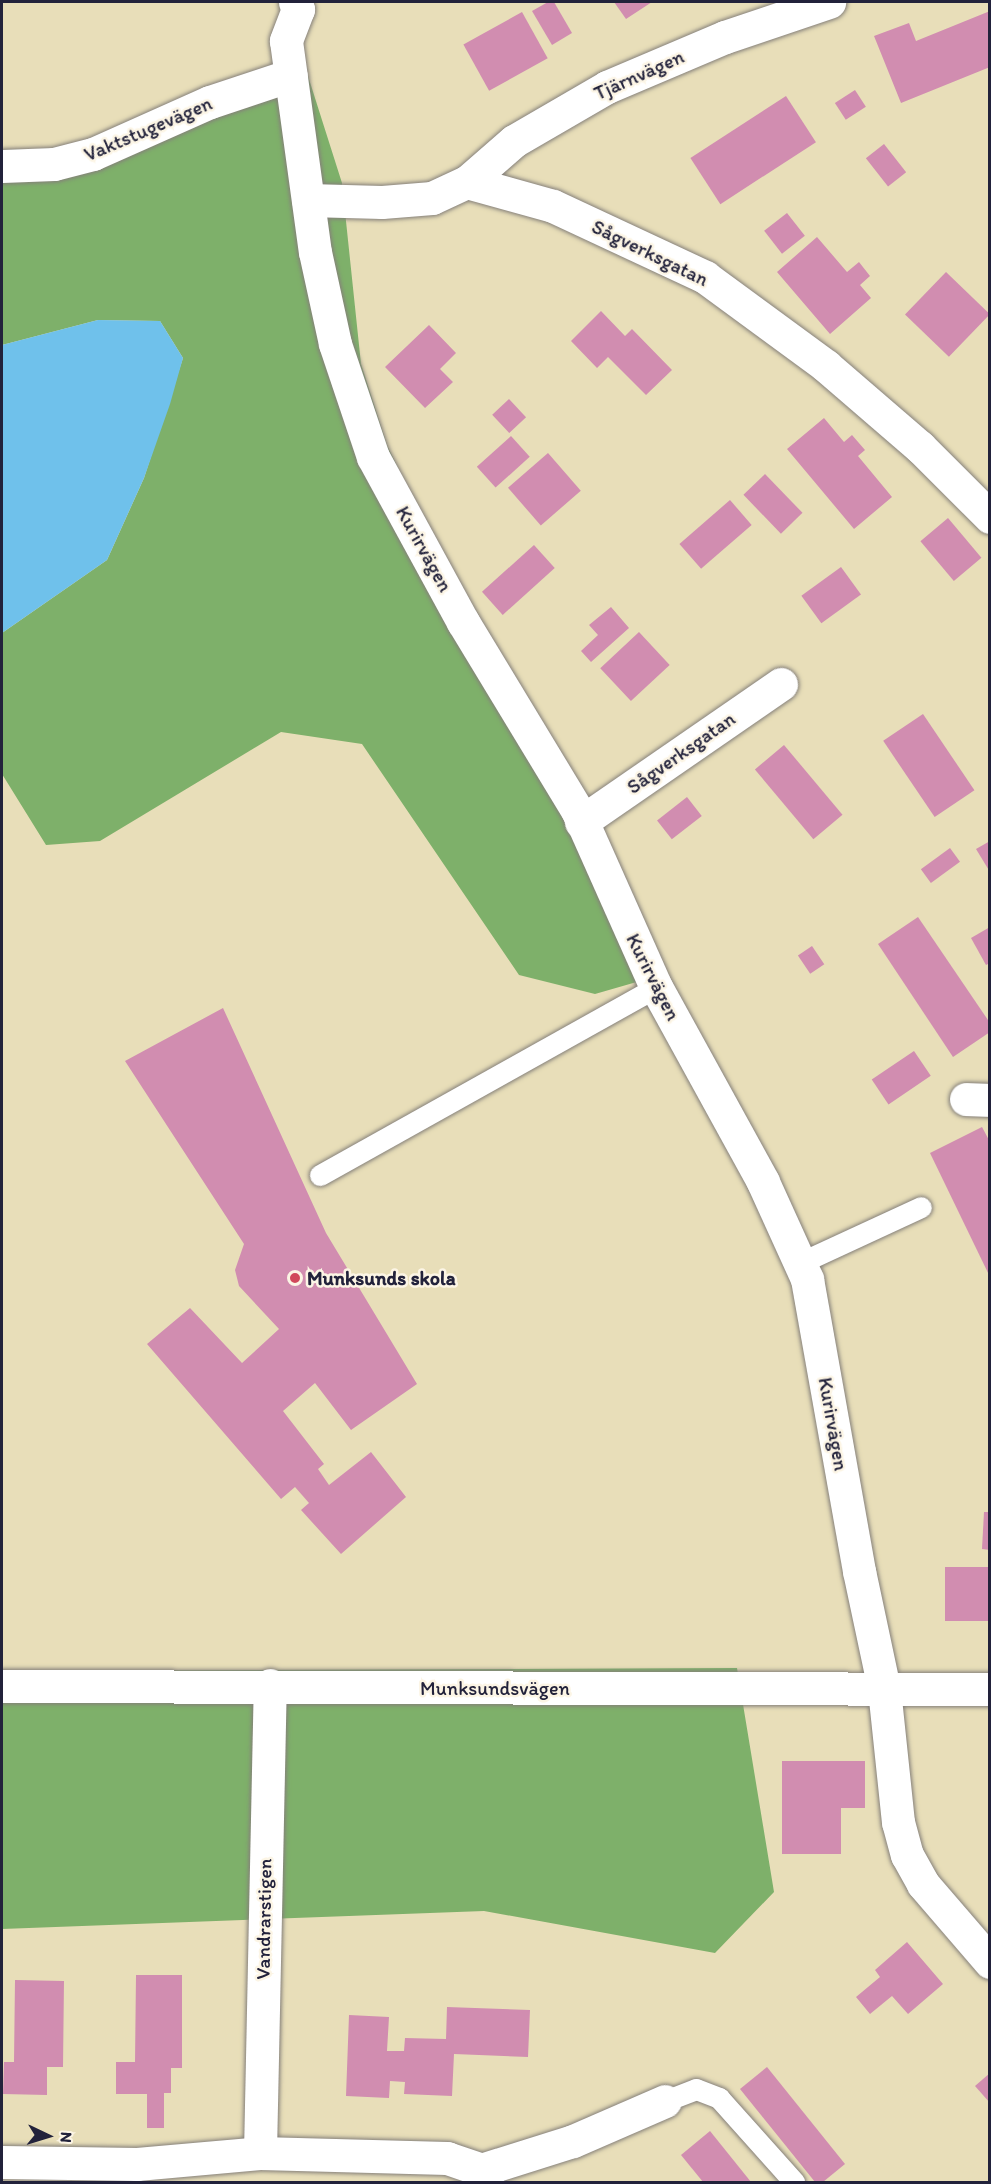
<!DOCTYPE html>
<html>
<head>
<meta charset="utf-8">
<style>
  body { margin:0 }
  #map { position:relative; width:991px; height:2184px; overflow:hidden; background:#e8deb9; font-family:Itim,sans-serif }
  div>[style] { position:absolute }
  .forest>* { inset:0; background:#7eb06a }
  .water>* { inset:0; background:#6fc1eb }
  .building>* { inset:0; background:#d18db0; transform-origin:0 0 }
  .roads { filter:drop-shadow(0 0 2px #85807a) drop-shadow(0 0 2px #85807a) }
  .service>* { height:21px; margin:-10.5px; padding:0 10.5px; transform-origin:10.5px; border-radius:10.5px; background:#fff }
  .minor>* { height:33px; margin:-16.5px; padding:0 16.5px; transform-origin:16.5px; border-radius:16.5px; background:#fff }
  .tertiary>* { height:33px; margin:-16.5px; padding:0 16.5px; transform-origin:16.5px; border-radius:16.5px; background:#fff }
  .dots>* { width:16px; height:16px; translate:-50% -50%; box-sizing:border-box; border:3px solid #fcf5e5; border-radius:50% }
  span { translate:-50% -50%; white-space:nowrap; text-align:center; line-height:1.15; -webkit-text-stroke:5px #fcf5e5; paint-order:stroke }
  .street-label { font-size:20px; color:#22223b }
  .poi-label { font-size:20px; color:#22223b; font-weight:700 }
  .left { translate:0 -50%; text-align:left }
  .frame { position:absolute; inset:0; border:3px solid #22223b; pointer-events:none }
  .north { position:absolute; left:18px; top:2106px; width:60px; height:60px; -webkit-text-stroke:4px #fcf5e5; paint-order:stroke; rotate:94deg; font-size:16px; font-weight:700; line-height:24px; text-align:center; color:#22223b }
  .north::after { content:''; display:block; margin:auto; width:21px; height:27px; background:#22223b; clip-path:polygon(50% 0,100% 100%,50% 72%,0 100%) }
</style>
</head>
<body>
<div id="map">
  <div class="forest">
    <div style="clip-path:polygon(301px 54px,342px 183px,361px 364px,387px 445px,520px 722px,654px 977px,595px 994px,519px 975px,362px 744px,281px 732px,100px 841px,46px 845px,2px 774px,2px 633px,107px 560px,144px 478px,183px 358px,160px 321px,98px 320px,2px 345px,2px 150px,69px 148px)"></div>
    <div style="clip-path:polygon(737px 1668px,774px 1892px,715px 1953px,484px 1911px,2px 1929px,2px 1671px)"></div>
  </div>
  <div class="water">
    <div style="clip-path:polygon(98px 320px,160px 321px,183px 358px,170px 404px,144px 478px,107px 560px,2px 633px,2px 345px)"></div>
  </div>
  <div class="building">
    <div style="clip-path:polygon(548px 2px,554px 2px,572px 33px,552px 45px,532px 11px)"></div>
    <div style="clip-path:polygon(614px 2px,652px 2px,626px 19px)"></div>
    <div style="clip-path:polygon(990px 11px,990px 67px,901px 103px,874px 36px,909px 23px,916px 41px)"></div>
    <div style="left:522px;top:12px;width:53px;height:67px;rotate:61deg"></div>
    <div style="left:855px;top:90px;width:20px;height:24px;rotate:57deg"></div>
    <div style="left:786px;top:96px;width:55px;height:114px;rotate:57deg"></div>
    <div style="left:884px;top:144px;width:36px;height:23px;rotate:52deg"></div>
    <div style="left:787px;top:213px;width:29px;height:29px;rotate:52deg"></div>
    <div style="clip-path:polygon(817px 237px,847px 272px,859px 262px,870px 276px,860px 285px,871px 298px,830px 334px,777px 272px)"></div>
    <div style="left:946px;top:272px;width:61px;height:59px;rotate:44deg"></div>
    <div style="clip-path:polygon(601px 311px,625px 336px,632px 329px,672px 370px,646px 395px,608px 357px,597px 368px,571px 341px)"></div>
    <div style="clip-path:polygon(429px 325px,456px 353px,440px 369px,453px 382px,425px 408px,385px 367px)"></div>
    <div style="left:509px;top:399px;width:25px;height:23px;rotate:47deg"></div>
    <div style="clip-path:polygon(824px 418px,844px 442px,852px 435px,865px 450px,858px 456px,892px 497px,854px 529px,787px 449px)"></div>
    <div style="left:511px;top:436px;width:28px;height:46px;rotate:48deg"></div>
    <div style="left:548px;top:453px;width:50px;height:53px;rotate:49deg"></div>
    <div style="left:765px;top:474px;width:54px;height:30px;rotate:46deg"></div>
    <div style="left:730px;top:500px;width:33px;height:67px;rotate:49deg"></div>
    <div style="left:948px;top:518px;width:52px;height:36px;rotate:50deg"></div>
    <div style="left:534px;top:545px;width:31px;height:70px;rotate:48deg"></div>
    <div style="left:841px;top:567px;width:34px;height:49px;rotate:54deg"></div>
    <div style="clip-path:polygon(611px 607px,629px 628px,591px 662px,581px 651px,598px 635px,589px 625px)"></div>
    <div style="left:639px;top:632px;width:45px;height:53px;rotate:47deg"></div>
    <div style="left:923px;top:714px;width:92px;height:48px;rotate:56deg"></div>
    <div style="left:784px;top:745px;width:91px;height:38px;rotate:50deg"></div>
    <div style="left:687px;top:797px;width:24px;height:38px;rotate:52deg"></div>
    <div style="clip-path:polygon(990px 841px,990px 872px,976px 849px)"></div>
    <div style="left:950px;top:848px;width:17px;height:36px;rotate:54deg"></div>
    <div style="clip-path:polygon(918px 917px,990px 1023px,990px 1032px,953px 1057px,878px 944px)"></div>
    <div style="clip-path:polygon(990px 927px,990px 963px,986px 965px,971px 938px)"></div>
    <div style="left:812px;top:946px;width:22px;height:17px;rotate:56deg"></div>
    <div style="clip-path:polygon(223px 1008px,326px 1233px,417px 1384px,351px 1430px,315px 1383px,283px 1411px,324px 1464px,318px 1469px,329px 1485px,371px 1452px,406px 1497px,341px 1554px,301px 1510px,309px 1503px,295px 1487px,281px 1499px,147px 1344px,190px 1308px,242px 1363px,279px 1329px,239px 1286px,235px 1270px,244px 1244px,125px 1061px)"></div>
    <div style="left:914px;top:1051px;width:30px;height:51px;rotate:56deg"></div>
    <div style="clip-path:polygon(982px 1127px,990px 1142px,990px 1277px,930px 1153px)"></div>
    <div style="clip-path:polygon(984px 1512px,990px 1512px,990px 1550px,982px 1549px)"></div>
    <div style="left:945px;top:1567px;width:45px;height:54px"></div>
    <div style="clip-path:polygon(782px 1761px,865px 1761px,865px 1808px,841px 1808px,841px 1854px,782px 1854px)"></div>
    <div style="clip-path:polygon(907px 1942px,943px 1984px,908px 2014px,892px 1996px,870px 2014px,856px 1997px,880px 1977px,875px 1970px)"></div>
    <div style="clip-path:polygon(136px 1975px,182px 1975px,182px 2068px,171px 2068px,171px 2093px,164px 2093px,164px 2128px,147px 2128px,147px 2094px,116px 2094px,116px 2062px,135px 2062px)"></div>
    <div style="clip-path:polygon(15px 1980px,64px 1981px,63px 2067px,47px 2067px,47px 2095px,3px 2094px,4px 2062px,14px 2062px)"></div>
    <div style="clip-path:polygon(447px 2007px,530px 2010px,528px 2057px,454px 2054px,452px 2096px,404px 2094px,405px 2082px,390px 2081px,389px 2098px,346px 2096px,349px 2015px,389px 2017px,387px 2051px,404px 2051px,405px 2038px,446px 2039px)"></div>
    <div style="clip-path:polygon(767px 2067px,845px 2164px,823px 2182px,815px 2182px,740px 2089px)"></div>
    <div style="clip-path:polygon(990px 2073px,990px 2103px,975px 2086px)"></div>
    <div style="clip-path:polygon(710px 2131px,751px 2182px,703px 2182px,681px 2155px)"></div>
  </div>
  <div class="roads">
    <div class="service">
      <div style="left:320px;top:1175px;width:385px;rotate:-29.2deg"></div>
      <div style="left:800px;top:1263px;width:133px;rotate:-24.8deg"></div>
      <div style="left:665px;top:2101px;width:33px;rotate:-21deg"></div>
      <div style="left:696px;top:2089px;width:25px;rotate:21deg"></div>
      <div style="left:719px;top:2098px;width:113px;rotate:48.2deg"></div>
    </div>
    <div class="minor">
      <div style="left:295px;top:2px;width:8px;rotate:67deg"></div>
      <div style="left:298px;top:9px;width:34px;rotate:111deg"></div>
      <div style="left:286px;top:41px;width:213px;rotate:82.2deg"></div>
      <div style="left:315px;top:252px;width:94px;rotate:77.7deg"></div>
      <div style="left:335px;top:344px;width:119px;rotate:71.4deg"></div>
      <div style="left:373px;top:457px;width:188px;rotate:61.4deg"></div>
      <div style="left:463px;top:622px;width:222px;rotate:58.8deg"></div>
      <div style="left:578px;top:812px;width:192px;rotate:66deg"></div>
      <div style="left:656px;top:987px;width:222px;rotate:61.2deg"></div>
      <div style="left:763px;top:1182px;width:107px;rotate:65.6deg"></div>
      <div style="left:807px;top:1279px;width:297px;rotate:79.9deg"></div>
      <div style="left:859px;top:1571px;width:121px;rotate:78deg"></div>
      <div style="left:884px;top:1689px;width:134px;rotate:84deg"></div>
      <div style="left:898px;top:1822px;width:34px;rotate:75deg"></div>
      <div style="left:907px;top:1855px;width:33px;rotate:61deg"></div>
      <div style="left:923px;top:1884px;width:103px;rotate:49.3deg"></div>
      <div style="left:2px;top:166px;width:52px;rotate:-2.2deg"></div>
      <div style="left:54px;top:164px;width:40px;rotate:-14.4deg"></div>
      <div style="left:93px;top:154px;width:128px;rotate:-24deg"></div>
      <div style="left:210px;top:102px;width:85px;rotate:-18.4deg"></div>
      <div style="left:467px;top:182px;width:62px;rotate:-41.1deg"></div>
      <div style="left:514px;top:141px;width:108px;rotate:-30.1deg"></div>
      <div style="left:607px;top:87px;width:128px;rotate:-23deg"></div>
      <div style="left:725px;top:37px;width:110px;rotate:-18.6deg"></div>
      <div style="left:308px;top:200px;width:74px;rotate:1.5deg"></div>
      <div style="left:382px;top:202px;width:50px;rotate:-4.6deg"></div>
      <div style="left:432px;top:198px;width:38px;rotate:-25deg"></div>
      <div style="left:467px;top:182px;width:89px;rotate:15.6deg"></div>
      <div style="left:553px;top:206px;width:168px;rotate:25deg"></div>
      <div style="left:705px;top:277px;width:150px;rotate:36.3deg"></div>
      <div style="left:826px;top:366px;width:124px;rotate:40.8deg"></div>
      <div style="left:920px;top:447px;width:99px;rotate:45deg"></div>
      <div style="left:581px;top:822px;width:243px;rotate:-34.6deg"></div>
      <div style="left:966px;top:1099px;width:24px;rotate:2deg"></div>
      <div style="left:260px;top:2153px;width:468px;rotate:-88.8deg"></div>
      <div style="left:2px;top:2162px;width:135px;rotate:0.8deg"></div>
      <div style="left:137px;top:2164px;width:123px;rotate:-5.1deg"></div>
      <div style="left:260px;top:2153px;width:187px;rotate:1.5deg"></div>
      <div style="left:447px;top:2158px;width:36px;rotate:19deg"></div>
      <div style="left:481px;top:2170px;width:13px;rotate:63deg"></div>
      <div style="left:481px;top:2170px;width:96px;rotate:-17.5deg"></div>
      <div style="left:573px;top:2141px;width:100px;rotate:-23.5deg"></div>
    </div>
    <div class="tertiary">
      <div style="left:2px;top:1686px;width:988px;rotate:0.17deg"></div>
    </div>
  </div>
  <div class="dots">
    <div style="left:295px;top:1278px;background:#d1495b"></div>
  </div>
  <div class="street-label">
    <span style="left:639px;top:75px;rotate:-24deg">Tjärnvägen</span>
    <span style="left:148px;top:129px;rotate:-23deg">Vaktstugevägen</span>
    <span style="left:650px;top:253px;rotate:26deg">Sågverksgatan</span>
    <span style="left:424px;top:549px;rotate:61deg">Kurirvägen</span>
    <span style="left:681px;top:753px;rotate:-35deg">Sågverksgatan</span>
    <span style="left:653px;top:977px;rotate:63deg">Kurirvägen</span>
    <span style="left:833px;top:1424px;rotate:80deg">Kurirvägen</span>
    <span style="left:495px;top:1688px">Munksundsvägen</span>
    <span style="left:264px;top:1919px;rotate:-89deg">Vandrarstigen</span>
  </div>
  <div class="poi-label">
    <span class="left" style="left:307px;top:1278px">Munksunds skola</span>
  </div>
  <div class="frame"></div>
  <div class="north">N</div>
</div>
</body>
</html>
